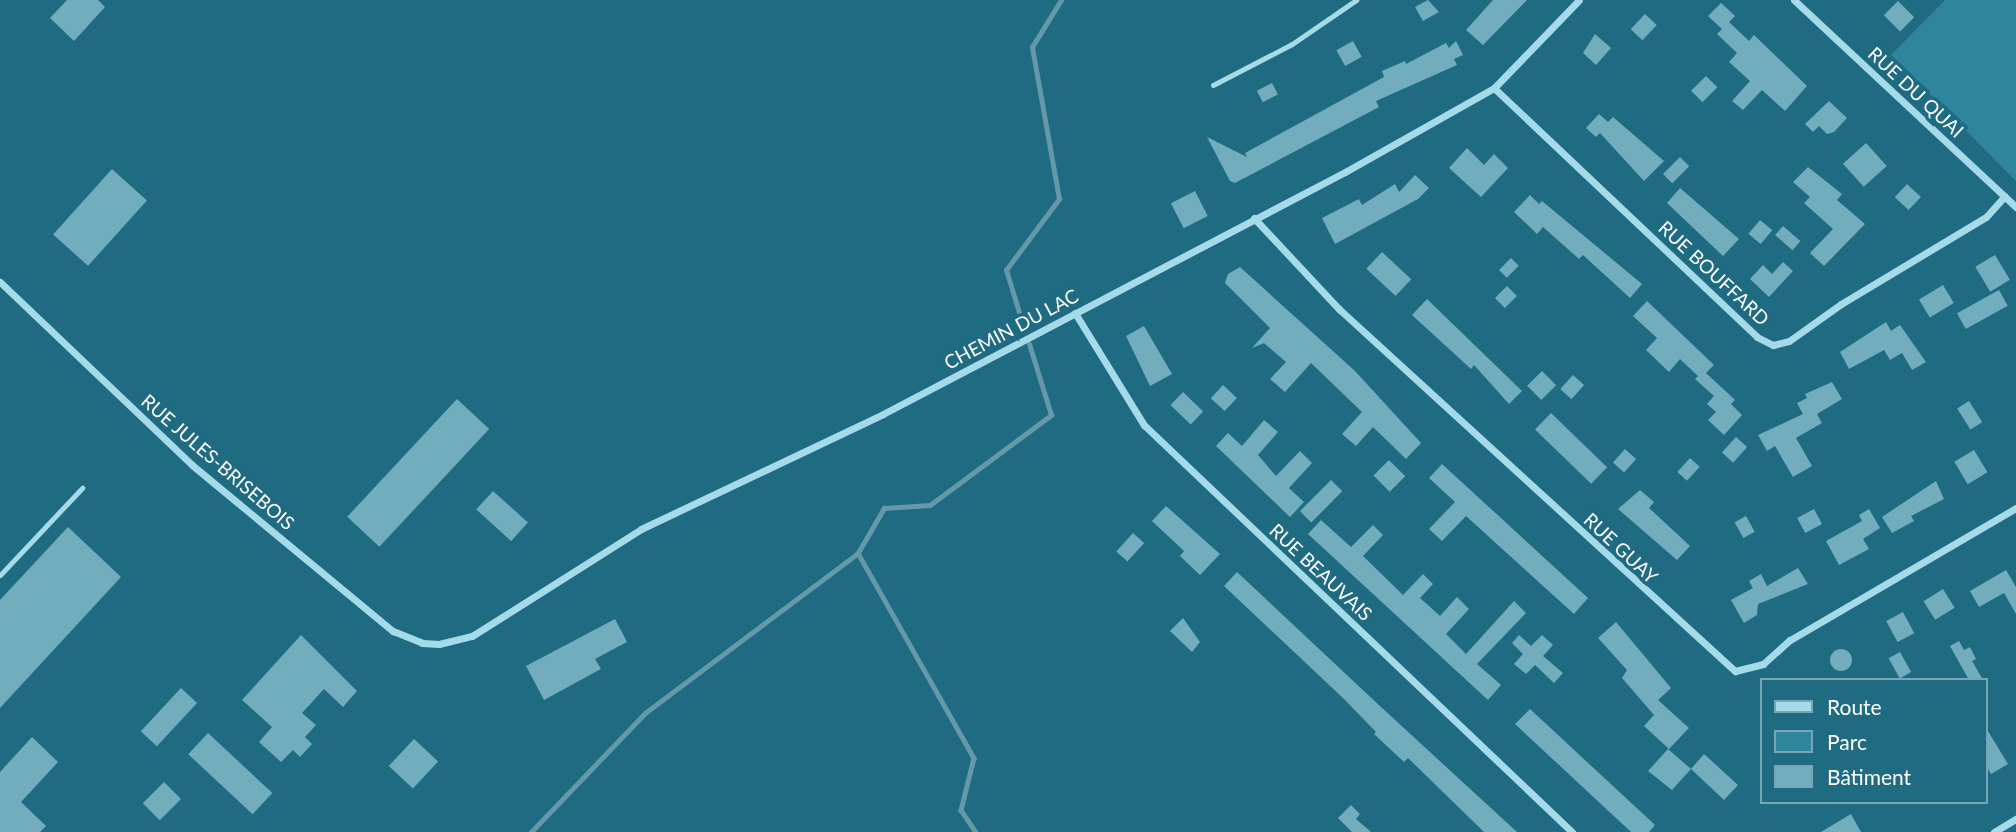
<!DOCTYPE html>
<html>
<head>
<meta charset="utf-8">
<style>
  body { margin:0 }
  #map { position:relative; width:2016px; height:832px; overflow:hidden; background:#1f6b82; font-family:Lato,sans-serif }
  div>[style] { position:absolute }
  .green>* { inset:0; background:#2f859e }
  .stream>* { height:4.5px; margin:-2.25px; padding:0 2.25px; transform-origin:2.25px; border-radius:2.25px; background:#6399a9 }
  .building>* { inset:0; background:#72adbe; transform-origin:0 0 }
  .round { border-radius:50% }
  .service>* { height:5px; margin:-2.5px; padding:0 2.5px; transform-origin:2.5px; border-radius:2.5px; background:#a5dae9 }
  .minor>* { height:7px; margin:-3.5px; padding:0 3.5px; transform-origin:3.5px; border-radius:3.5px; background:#a5dae9 }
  span { translate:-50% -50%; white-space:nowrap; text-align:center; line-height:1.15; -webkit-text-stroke:7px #1f6b82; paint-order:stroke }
  .street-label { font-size:19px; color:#fff }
  .legend { position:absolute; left:1760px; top:678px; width:228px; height:126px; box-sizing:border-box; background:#1f6b82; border:2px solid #79a6b4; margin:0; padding:9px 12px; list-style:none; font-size:21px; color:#fff }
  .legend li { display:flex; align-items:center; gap:14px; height:35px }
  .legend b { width:35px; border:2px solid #79a6b4 }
</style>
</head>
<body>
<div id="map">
  <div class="green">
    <div style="clip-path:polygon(1945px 0,2016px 0,2016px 181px,1891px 55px)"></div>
  </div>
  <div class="stream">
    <div style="left:1021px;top:319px;width:51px;rotate:-107deg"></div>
    <div style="left:1006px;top:270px;width:89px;rotate:-53.3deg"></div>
    <div style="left:1059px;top:199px;width:154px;rotate:-100.1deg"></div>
    <div style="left:1032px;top:47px;width:55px;rotate:-58.3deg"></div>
    <div style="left:858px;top:553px;width:236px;rotate:60.5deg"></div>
    <div style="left:974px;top:758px;width:54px;rotate:104deg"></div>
    <div style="left:961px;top:810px;width:27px;rotate:56deg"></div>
    <div style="left:531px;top:832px;width:165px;rotate:-46.2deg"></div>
    <div style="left:645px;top:713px;width:266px;rotate:-36.9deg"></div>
    <div style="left:858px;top:553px;width:52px;rotate:-60deg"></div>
    <div style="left:884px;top:508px;width:46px;rotate:-3.7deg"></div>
    <div style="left:930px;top:505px;width:151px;rotate:-36.6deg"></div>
    <div style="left:1051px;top:415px;width:74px;rotate:-107.2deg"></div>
  </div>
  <div class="building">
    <div style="clip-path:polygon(67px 0,98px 0,105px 7px,74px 41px,50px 18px)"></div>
    <div style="clip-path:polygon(1428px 0,1439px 12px,1423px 21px,1415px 7px)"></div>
    <div style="clip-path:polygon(1493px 0,1527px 0,1483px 45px,1466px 30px)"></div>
    <div style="left:1898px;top:1px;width:23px;height:20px;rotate:45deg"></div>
    <div style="clip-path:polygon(1721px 3px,1735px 16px,1729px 22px,1749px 41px,1754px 35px,1807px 86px,1785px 111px,1762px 90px,1743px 110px,1732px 101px,1750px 81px,1729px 62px,1737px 53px,1717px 34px,1722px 29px,1708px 16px)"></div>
    <div style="left:1645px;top:14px;width:16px;height:21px;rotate:43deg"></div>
    <div style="clip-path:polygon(1595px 34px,1611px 48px,1596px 65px,1583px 53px)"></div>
    <div style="left:1353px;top:41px;width:18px;height:19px;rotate:61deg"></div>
    <div style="clip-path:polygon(1456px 41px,1463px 55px,1454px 59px,1457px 65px,1376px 101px,1379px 107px,1235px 183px,1230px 181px,1207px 137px,1247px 157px,1245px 153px,1384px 77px,1382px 71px,1405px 61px,1406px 64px,1446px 43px,1449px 48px)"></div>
    <div style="left:1706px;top:76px;width:16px;height:21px;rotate:45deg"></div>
    <div style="left:1272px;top:83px;width:13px;height:17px;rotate:63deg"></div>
    <div style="clip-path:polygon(1829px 101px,1847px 118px,1834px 132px,1827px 134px,1819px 126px,1813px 132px,1805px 124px)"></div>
    <div style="clip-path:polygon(1599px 114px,1608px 122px,1613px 117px,1664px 161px,1644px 181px,1600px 133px,1596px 137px,1586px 128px)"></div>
    <div style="left:1866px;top:143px;width:31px;height:31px;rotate:48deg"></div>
    <div style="clip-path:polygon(1467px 148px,1484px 165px,1494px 154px,1508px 168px,1481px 197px,1449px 168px)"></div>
    <div style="left:1680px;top:157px;width:13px;height:24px;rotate:45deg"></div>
    <div style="clip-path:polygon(1808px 167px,1842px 194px,1837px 200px,1865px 224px,1824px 266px,1810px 253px,1833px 229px,1804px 203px,1810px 197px,1793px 182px)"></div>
    <div style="left:112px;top:169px;width:47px;height:88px;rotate:42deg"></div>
    <div style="clip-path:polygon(1415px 175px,1429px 188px,1418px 199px,1335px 244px,1322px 218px,1359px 199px,1362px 205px,1395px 184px,1399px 192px)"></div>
    <div style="left:1907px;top:184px;width:19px;height:18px;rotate:43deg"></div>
    <div style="clip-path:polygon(1680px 188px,1739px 239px,1723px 256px,1667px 203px)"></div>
    <div style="left:1195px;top:191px;width:28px;height:27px;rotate:63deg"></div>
    <div style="clip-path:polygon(1530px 195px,1539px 204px,1542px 201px,1642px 284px,1630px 298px,1583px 255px,1579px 259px,1543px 227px,1537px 234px,1514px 212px)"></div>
    <div style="left:1760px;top:220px;width:16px;height:18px;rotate:40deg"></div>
    <div style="left:1783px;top:226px;width:23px;height:12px;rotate:41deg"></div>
    <div style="left:1382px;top:252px;width:40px;height:23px;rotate:43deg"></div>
    <div style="left:1995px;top:255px;width:29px;height:23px;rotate:59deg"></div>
    <div style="left:1511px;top:258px;width:11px;height:17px;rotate:45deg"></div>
    <div style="clip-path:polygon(1783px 262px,1793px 271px,1769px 297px,1750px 279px,1763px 265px,1772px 274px)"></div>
    <div style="clip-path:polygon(1240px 267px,1355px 371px,1421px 443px,1406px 459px,1373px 427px,1356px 446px,1342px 434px,1362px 412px,1311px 363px,1285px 392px,1270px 379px,1286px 362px,1264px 343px,1252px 348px,1270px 328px,1225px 283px,1228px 274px)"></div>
    <div style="left:1943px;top:285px;width:21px;height:28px;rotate:59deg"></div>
    <div style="left:1507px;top:286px;width:14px;height:17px;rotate:45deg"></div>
    <div style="left:1999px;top:290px;width:18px;height:48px;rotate:61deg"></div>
    <div style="clip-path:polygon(1427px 299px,1522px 391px,1509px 404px,1474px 365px,1471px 369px,1412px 315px)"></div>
    <div style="clip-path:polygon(1647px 301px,1714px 365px,1706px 373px,1735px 400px,1731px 404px,1742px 415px,1724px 435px,1708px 420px,1716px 412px,1707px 404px,1714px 396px,1695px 379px,1698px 376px,1680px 359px,1669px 372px,1646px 350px,1657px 338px,1633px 316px)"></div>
    <div style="clip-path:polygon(1886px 322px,1891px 331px,1900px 325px,1926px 362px,1912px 370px,1902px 353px,1890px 360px,1884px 350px,1849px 369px,1840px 352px)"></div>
    <div style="clip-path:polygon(1144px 326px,1172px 374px,1150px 386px,1126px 336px)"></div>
    <div style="left:1542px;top:371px;width:20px;height:21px;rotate:45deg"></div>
    <div style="left:1573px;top:375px;width:15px;height:19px;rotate:42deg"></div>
    <div style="clip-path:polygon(1832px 382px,1842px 399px,1817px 414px,1822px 423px,1796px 438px,1812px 466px,1793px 477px,1775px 446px,1767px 451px,1758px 435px,1803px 414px,1797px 403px,1807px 398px,1805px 394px)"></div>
    <div style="left:1223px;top:385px;width:19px;height:18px;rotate:43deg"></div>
    <div style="left:1183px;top:392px;width:28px;height:18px;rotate:44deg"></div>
    <div style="left:457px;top:399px;width:44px;height:161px;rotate:43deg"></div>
    <div style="left:1969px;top:401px;width:25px;height:14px;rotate:58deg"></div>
    <div style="left:1551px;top:413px;width:78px;height:23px;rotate:44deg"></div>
    <div style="clip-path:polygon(1264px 420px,1278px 432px,1258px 455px,1276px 476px,1300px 451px,1312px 463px,1289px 488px,1304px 502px,1290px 517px,1216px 446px,1228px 433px,1242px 446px)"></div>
    <div style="left:1736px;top:437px;width:15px;height:21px;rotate:42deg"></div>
    <div style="left:1625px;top:449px;width:15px;height:18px;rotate:42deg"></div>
    <div style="left:1974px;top:450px;width:26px;height:23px;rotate:59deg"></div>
    <div style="left:1690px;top:458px;width:13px;height:19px;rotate:42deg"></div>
    <div style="left:1389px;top:460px;width:23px;height:22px;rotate:45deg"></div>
    <div style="clip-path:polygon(1442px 464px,1588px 598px,1574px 614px,1466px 516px,1442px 541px,1429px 529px,1455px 502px,1429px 478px)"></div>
    <div style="left:1331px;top:480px;width:16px;height:44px;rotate:45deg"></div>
    <div style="clip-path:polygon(1936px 481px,1944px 499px,1911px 516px,1914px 521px,1892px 533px,1882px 517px)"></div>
    <div style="clip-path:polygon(1640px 490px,1654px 502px,1649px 508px,1690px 546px,1677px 560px,1618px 509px)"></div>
    <div style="left:493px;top:491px;width:47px;height:25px;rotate:42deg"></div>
    <div style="clip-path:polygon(1166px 506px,1220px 554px,1200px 575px,1180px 556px,1184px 551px,1152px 521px)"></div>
    <div style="left:1814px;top:509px;width:17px;height:19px;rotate:62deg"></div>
    <div style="clip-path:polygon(1869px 509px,1880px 528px,1863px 539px,1869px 549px,1839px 565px,1826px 541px,1862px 521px,1859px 515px)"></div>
    <div style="left:1746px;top:516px;width:18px;height:13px;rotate:61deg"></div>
    <div style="clip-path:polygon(1321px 520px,1351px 547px,1373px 525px,1383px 535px,1363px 556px,1403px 595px,1423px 574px,1433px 584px,1420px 598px,1440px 616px,1457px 597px,1469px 609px,1446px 634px,1466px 654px,1514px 601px,1526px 613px,1477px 664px,1501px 685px,1488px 700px,1308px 534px)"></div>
    <div style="clip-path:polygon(68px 527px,121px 577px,0 708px,0 600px)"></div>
    <div style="left:1133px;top:533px;width:15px;height:25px;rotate:42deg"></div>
    <div style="clip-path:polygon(1798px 568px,1808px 584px,1758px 604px,1757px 615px,1744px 623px,1731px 600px,1753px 588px,1749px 581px,1761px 574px,1767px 586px)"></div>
    <div style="clip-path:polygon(2006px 570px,2016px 587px,2016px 614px,2004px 593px,1979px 607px,1970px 591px)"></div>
    <div style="clip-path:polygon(1237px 572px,1381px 707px,1517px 832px,1484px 832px,1408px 758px,1404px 762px,1374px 734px,1376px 732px,1344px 699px,1224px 586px)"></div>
    <div style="left:1943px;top:589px;width:22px;height:23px;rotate:58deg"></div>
    <div style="left:1903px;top:612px;width:24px;height:19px;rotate:62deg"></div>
    <div style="clip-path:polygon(1183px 618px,1200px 642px,1192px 652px,1170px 631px)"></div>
    <div style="clip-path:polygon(615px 619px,627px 642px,595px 659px,601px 669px,544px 700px,526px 666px)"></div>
    <div style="clip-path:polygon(1616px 622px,1671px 688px,1658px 700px,1689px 728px,1669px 749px,1644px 726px,1654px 715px,1622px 678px,1627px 670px,1598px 638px)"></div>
    <div style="clip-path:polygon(301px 635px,357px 691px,343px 707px,324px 689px,302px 713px,316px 725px,305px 737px,312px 744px,300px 757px,293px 750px,281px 762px,259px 742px,272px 727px,242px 700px)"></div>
    <div style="clip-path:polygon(1519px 635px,1531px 646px,1542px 635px,1553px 645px,1543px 656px,1563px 673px,1554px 683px,1535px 665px,1526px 674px,1514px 664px,1523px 654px,1512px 643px)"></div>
    <div style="clip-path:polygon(1959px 641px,1964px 650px,1970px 647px,1976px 659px,1972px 661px,1983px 680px,1969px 680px,1950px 646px)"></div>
    <div class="round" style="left:1830px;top:649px;width:22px;height:22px"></div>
    <div style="left:1900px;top:652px;width:23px;height:13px;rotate:61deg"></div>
    <div style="left:181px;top:688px;width:22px;height:59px;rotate:43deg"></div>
    <div style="clip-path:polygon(1530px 709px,1655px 825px,1649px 832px,1631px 832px,1515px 724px)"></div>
    <div style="clip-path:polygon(1986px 728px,2008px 764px,1991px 774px,1986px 766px)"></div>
    <div style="left:208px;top:733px;width:88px;height:29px;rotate:43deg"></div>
    <div style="clip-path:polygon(32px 737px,58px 762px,21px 802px,46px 826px,40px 832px,0 832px,0 772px)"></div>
    <div style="left:414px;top:739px;width:33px;height:37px;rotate:43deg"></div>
    <div style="clip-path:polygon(1668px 749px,1691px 769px,1704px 754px,1738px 785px,1724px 800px,1691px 769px,1672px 790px,1648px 771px)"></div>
    <div style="left:164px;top:782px;width:24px;height:30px;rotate:45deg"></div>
    <div style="clip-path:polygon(1351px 805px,1360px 814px,1356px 819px,1371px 832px,1352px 832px,1338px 818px)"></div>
    <div style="clip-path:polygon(1851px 814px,1861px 832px,1821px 832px)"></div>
  </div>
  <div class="service">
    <div style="left:1213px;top:85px;width:89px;rotate:-27.4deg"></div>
    <div style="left:1292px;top:44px;width:78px;rotate:-34.5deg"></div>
    <div style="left:0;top:575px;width:120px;rotate:-46.7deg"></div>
  </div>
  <div class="minor">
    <div style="left:1794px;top:0;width:304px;rotate:43deg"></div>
    <div style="left:1494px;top:88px;width:362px;rotate:43.4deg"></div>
    <div style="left:1757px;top:337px;width:18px;rotate:27deg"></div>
    <div style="left:1773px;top:345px;width:16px;rotate:-14deg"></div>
    <div style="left:1789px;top:341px;width:64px;rotate:-35.4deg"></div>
    <div style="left:1841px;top:304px;width:169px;rotate:-31deg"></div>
    <div style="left:1986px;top:217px;width:28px;rotate:-48deg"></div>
    <div style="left:1254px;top:218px;width:125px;rotate:47deg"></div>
    <div style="left:1339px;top:309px;width:537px;rotate:42.43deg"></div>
    <div style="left:1735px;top:671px;width:29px;rotate:-14deg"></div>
    <div style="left:1763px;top:664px;width:36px;rotate:-42deg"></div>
    <div style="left:1790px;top:640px;width:262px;rotate:-30.3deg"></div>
    <div style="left:0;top:282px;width:265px;rotate:43.6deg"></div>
    <div style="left:192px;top:465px;width:261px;rotate:39.6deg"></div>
    <div style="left:393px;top:631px;width:31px;rotate:22deg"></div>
    <div style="left:422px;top:643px;width:17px;rotate:3deg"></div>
    <div style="left:439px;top:644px;width:34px;rotate:-14deg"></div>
    <div style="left:472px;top:636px;width:200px;rotate:-32.3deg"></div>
    <div style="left:641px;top:529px;width:268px;rotate:-25.4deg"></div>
    <div style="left:883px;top:414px;width:522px;rotate:-27.65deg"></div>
    <div style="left:1345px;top:172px;width:171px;rotate:-29.4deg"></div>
    <div style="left:1494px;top:88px;width:122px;rotate:-46deg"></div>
    <div style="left:1075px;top:313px;width:132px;rotate:58.4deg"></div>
    <div style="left:1144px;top:425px;width:591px;rotate:43.56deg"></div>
    <div style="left:1994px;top:832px;width:26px;rotate:-31deg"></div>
  </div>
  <div class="street-label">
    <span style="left:1916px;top:92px;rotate:43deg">RUE DU QUAI</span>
    <span style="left:1714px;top:273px;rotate:43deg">RUE BOUFFARD</span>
    <span style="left:1011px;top:329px;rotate:-28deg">CHEMIN DU LAC</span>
    <span style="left:218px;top:462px;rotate:41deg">RUE JULES-BRISEBOIS</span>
    <span style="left:1621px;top:548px;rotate:43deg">RUE GUAY</span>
    <span style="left:1321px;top:572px;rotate:43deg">RUE BEAUVAIS</span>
  </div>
  <ul class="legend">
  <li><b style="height:9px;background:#a5dae9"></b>Route</li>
  <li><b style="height:19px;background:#2f859e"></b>Parc</li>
  <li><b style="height:19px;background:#72adbe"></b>Bâtiment</li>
  </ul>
</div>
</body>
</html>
